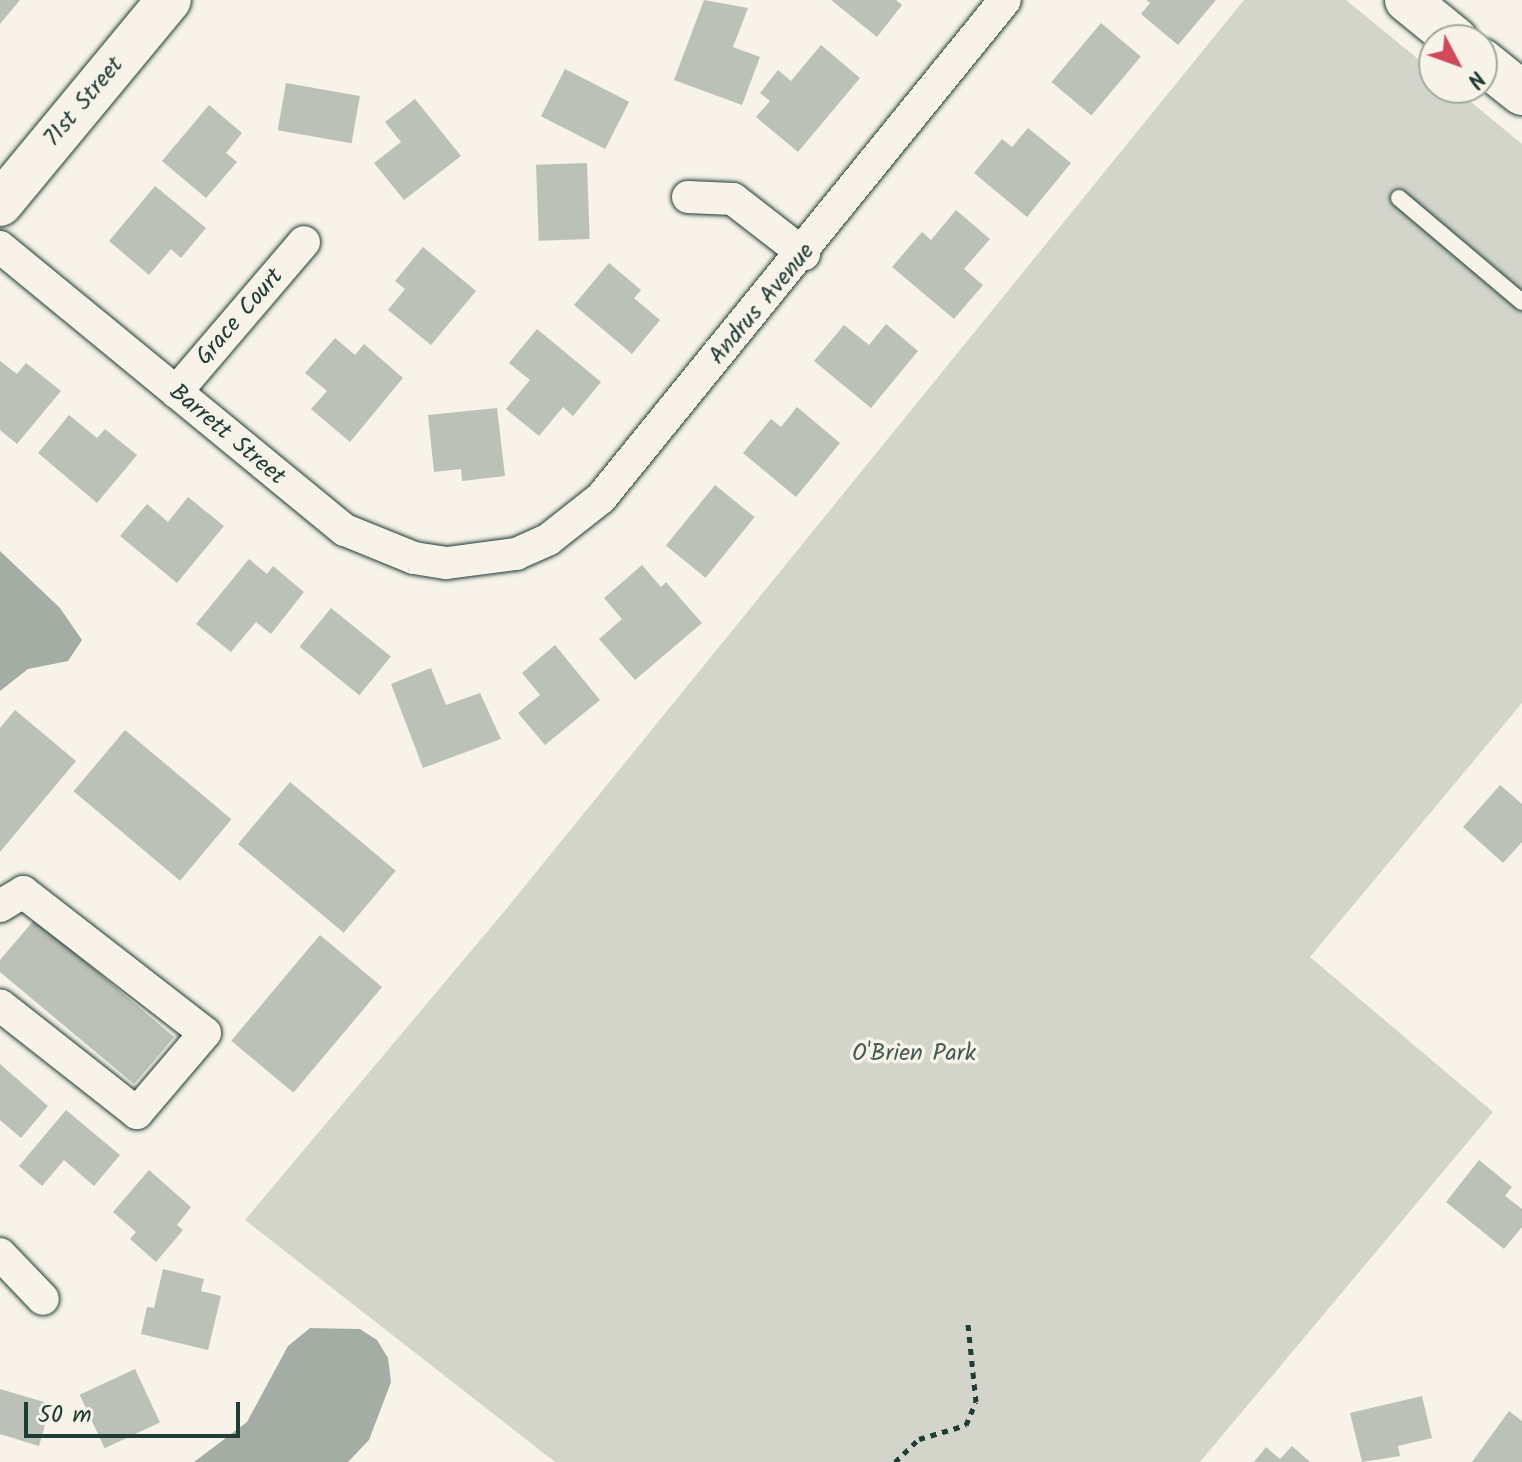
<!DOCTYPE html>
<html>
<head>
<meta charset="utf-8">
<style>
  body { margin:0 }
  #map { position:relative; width:1522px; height:1462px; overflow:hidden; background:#f7f3e8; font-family:Kalam,sans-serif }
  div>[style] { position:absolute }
  .green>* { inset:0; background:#d3d5ca }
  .water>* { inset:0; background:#a4ada3 }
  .building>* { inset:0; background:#bbc1b6; transform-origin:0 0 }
  .path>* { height:5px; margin-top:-2.5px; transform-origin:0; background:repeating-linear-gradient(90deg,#1f3d34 0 6px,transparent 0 12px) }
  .roads { filter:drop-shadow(0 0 2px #1f3d34) drop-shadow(0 0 2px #1f3d34) }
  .lane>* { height:16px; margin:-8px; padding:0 8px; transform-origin:8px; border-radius:8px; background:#f7f3e8 }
  .street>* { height:32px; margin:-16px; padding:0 16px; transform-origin:16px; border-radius:16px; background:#f7f3e8 }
  .secondary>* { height:44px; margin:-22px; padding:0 22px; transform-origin:22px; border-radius:22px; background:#f7f3e8 }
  span { translate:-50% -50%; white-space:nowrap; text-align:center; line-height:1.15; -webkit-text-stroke:7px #f7f3e8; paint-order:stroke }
  .street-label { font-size:24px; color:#1f3d34 }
  .park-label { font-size:24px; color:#435b52 }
  .north { position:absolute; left:1418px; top:24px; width:80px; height:80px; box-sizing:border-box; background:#f7f3e8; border:2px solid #a1aaa0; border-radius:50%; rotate:131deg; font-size:22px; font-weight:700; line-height:32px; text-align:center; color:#1f3d34 }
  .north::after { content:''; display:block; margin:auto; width:28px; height:36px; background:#d1495b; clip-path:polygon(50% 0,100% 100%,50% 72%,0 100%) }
  .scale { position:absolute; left:24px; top:1402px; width:216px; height:36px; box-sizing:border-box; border:4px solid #1f3d34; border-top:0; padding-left:10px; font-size:24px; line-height:28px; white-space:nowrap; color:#1f3d34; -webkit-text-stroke:6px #f7f3e8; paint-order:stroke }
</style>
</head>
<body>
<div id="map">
  <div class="green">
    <div style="clip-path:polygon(1244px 0,1346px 0,1434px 72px,1434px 88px,1454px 88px,1522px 144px,1522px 703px,1310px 957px,1493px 1112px,1200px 1462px,555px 1462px,245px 1220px,503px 913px)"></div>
  </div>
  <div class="water">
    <div style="clip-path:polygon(0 551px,60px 608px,82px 640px,68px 661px,28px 669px,0 691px)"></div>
    <div style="clip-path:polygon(310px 1328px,360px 1329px,377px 1340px,388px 1358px,391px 1382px,369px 1440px,348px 1462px,194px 1462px,247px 1422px,288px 1346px)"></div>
  </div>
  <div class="building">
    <div style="clip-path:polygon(0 0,20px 0,0 24px)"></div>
    <div style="clip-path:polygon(704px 0,748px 8px,733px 47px,760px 57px,742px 105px,674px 80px)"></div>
    <div style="clip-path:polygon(831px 0,896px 0,902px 5px,877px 37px)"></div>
    <div style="clip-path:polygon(1146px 0,1216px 0,1178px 45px,1141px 14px,1150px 3px)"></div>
    <div style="left:1101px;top:23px;width:52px;height:77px;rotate:40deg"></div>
    <div style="clip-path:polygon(821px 45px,860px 78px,798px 152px,756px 117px,770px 101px,760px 93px,778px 70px,791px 81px)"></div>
    <div style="left:565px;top:69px;width:72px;height:53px;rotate:27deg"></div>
    <div style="left:286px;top:83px;width:75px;height:48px;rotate:10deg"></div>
    <div style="clip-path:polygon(415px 99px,461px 156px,404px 200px,374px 163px,401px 142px,385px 122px)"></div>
    <div style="clip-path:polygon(209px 105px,242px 133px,226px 153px,237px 162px,206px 198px,162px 161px)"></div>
    <div style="clip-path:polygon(1028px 128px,1071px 163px,1027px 217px,974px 173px,1002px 139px,1012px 147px)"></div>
    <div style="left:587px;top:163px;width:76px;height:51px;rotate:88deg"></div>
    <div style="clip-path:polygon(155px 186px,206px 228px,181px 258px,171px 249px,149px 275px,109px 241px)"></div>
    <div style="clip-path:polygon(956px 210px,990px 239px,964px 269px,983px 285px,954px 319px,892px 267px,922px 232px,931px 240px)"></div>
    <div style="clip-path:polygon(423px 247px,476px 291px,431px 345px,388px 310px,405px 289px,395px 281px)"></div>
    <div style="clip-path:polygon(609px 263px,641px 290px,634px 298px,660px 320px,632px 354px,574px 305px)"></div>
    <div style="clip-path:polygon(886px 324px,918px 351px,871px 408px,814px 361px,844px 325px,869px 345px)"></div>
    <div style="clip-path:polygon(537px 329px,601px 382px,573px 416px,563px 407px,539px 436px,506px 409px,530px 380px,509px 363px)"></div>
    <div style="clip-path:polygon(335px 338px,355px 355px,364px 344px,403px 378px,350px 442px,311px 409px,327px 391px,305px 373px)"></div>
    <div style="clip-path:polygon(0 361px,17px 374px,26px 363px,61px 391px,17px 444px,0 430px)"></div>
    <div style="clip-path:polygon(797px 407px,840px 443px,796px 497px,743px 453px,771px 419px,781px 427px)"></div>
    <div style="clip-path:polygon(497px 408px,505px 476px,462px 481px,461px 469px,434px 472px,428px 415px)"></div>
    <div style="clip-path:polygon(69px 415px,97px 438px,105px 429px,137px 455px,97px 503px,38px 453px)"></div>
    <div style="left:715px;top:485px;width:51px;height:78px;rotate:39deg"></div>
    <div style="clip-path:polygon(188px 497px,224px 526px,177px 583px,120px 536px,147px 504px,168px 522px)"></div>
    <div style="clip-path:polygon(249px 559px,267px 574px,273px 566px,304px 592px,271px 634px,256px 622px,231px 652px,196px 624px)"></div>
    <div style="clip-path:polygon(642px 565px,661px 587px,666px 582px,702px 623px,635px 680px,599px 639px,622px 619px,604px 598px)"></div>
    <div style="left:331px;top:608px;width:77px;height:50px;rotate:39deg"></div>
    <div style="clip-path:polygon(555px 645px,600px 700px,545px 745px,518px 713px,540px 695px,522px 673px)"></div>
    <div style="clip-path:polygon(431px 668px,446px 705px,480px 693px,501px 739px,423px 768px,391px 684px)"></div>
    <div style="clip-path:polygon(15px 710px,76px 761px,0 852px,0 728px)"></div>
    <div style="left:125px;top:730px;width:139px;height:80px;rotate:40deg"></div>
    <div style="left:290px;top:782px;width:138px;height:81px;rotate:40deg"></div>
    <div style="clip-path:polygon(1500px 785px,1522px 804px,1522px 842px,1503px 863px,1463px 827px)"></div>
    <div style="clip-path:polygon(35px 919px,174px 1037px,134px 1084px,0 972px,0 960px)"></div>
    <div style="left:320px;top:935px;width:81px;height:138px;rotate:40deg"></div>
    <div style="clip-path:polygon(0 1064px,48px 1106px,21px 1138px,0 1120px)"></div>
    <div style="clip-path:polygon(66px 1110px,120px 1155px,94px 1186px,64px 1160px,42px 1186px,19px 1166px)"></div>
    <div style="clip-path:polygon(1479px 1160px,1512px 1187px,1505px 1196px,1522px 1209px,1522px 1227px,1504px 1249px,1446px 1202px)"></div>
    <div style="clip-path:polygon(149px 1170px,191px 1207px,177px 1225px,183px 1230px,156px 1262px,130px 1239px,136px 1232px,113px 1212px)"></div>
    <div style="clip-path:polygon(163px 1269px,204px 1279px,201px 1291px,221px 1296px,208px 1350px,141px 1334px,147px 1307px,154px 1308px)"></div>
    <div style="left:135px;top:1369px;width:59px;height:61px;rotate:65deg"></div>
    <div style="clip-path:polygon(0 1389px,51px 1404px,39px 1446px,0 1434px)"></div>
    <div style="clip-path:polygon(1422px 1396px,1432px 1438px,1398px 1446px,1400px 1456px,1362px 1462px,1350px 1413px)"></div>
    <div style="clip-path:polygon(1509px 1411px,1522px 1421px,1522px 1462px,1472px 1462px)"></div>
    <div style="clip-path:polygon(1292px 1446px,1310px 1462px,1254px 1462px,1266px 1447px,1280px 1459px)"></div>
  </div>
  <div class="path">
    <div style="left:895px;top:1462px;width:33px;rotate:-44deg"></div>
    <div style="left:919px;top:1439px;width:49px;rotate:-16.6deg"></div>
    <div style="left:966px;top:1425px;width:25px;rotate:-67deg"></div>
    <div style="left:976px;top:1402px;width:78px;rotate:-95.9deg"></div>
  </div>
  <div class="roads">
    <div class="lane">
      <div style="left:1399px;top:198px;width:161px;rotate:40.2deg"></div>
    </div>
    <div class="street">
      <div style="left:688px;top:197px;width:45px;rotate:2.5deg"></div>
      <div style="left:733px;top:199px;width:90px;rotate:37.8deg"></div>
      <div style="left:0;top:247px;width:446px;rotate:39.4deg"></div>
      <div style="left:345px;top:530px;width:74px;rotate:22.1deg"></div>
      <div style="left:414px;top:558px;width:33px;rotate:9deg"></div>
      <div style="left:447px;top:563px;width:70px;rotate:-7.4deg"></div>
      <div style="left:516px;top:554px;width:36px;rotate:-24deg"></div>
      <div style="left:549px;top:539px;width:66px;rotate:-38.3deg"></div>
      <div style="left:601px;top:498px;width:641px;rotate:-50.95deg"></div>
      <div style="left:176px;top:392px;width:197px;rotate:-49.5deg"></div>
      <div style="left:0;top:906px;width:27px;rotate:-31deg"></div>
      <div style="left:23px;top:892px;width:230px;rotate:37.8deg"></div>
      <div style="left:205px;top:1033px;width:105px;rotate:130.4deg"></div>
      <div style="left:137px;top:1113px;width:174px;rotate:-141.8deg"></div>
      <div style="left:0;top:1254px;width:62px;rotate:46.3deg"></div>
    </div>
    <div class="secondary">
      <div style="left:1407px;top:0;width:63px;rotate:39.2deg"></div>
      <div style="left:1482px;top:61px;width:51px;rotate:38.7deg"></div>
      <div style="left:0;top:204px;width:265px;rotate:-50.4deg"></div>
    </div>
  </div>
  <div class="street-label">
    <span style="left:84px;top:102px;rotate:-50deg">71st Street</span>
    <span style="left:762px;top:304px;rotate:-50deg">Andrus Avenue</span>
    <span style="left:240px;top:317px;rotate:-49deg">Grace Court</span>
    <span style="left:227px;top:435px;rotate:40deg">Barrett Street</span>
  </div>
  <div class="park-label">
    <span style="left:914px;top:1054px">O'Brien Park</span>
  </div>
  <div class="north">N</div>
  <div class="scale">50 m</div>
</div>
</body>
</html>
